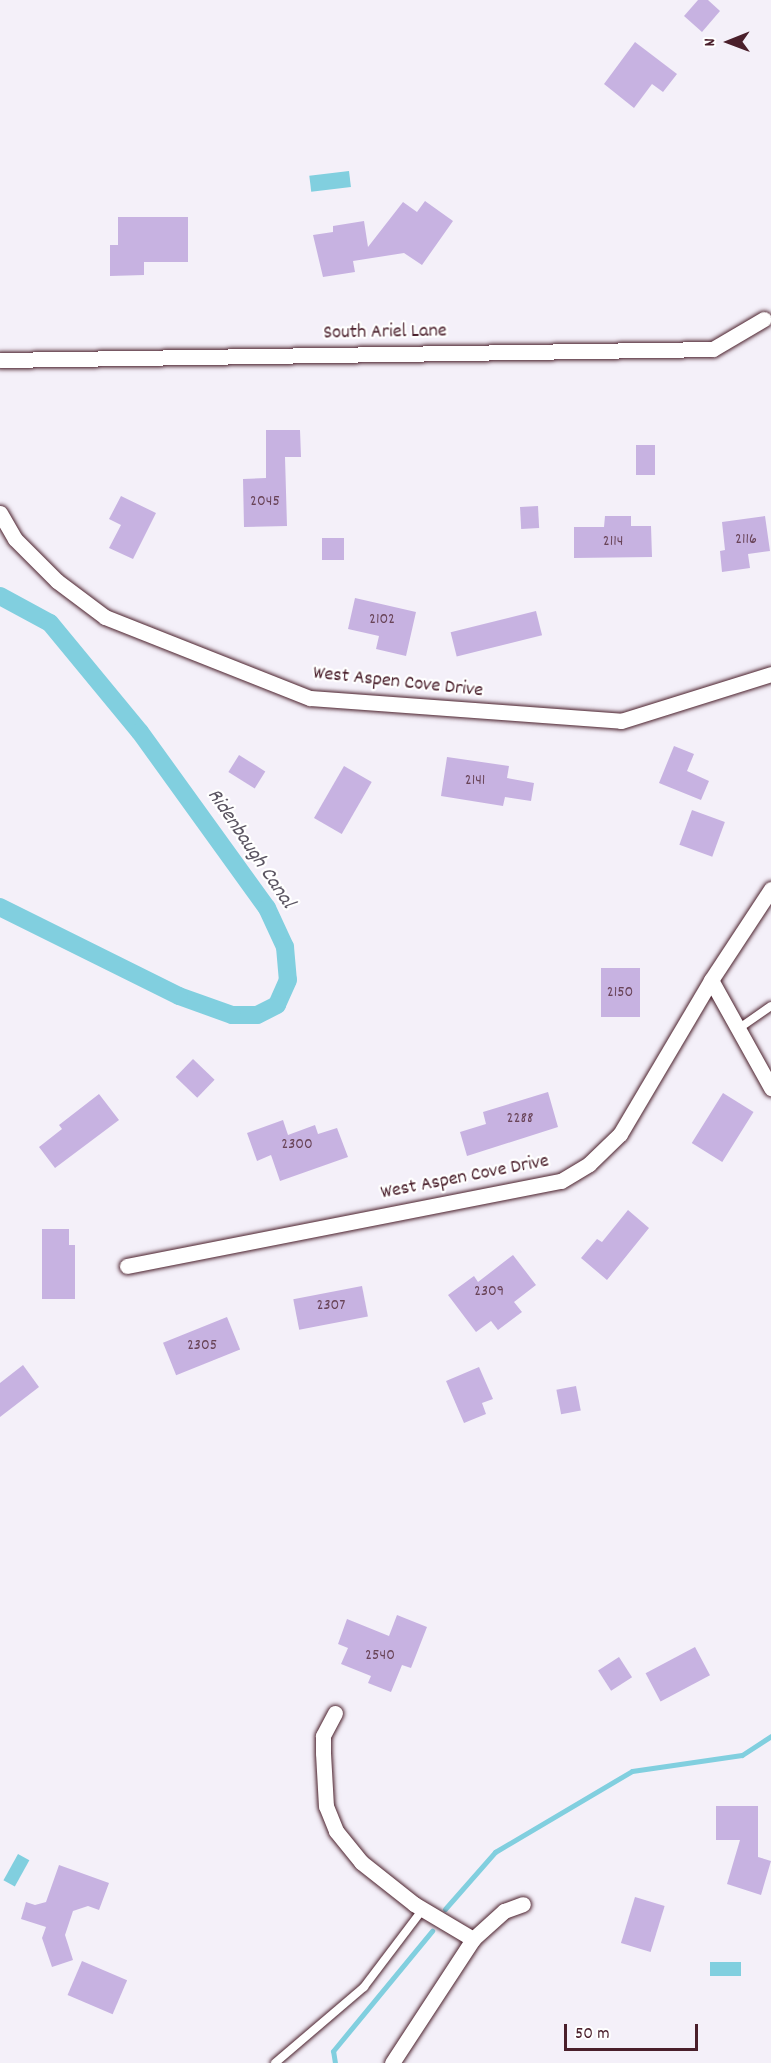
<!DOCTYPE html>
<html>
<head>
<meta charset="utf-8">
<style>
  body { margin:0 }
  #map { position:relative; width:771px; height:2063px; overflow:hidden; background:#f4f0f9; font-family:Dekko,sans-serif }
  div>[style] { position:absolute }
  .water>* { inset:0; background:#81cfdf; transform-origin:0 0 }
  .stream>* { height:5px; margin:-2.5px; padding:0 2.5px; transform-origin:2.5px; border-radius:2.5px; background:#81cfdf }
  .canal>* { height:18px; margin:-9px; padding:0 9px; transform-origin:9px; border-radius:9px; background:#81cfdf }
  .building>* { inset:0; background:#c7b2e1; transform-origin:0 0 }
  .roads { filter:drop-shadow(0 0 2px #4a1f2b) drop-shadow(0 0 2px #4a1f2b) }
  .service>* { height:8px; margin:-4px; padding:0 4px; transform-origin:4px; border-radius:4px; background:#fff }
  .minor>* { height:15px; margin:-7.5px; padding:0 7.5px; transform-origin:7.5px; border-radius:7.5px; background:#fff }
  span { translate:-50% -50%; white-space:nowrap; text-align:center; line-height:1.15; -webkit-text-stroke:4.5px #fff; paint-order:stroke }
  .number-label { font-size:16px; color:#694458 }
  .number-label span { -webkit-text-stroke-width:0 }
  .street-label { font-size:20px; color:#4a1f2b }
  .water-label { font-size:21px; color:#5a5461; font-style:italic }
  .north { position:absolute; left:699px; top:12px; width:60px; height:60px; -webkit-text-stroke:4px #fff; paint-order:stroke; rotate:269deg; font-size:16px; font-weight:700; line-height:24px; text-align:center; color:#4a1f2b }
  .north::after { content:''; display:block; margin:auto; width:21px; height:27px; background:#4a1f2b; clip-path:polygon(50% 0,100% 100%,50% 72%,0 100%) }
  .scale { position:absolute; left:564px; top:2024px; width:134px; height:27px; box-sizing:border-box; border:3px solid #4a1f2b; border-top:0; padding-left:8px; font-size:18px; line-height:21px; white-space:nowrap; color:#4a1f2b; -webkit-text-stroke:4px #fff; paint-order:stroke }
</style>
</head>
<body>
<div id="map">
  <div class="water">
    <div style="left:349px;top:171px;width:16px;height:40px;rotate:83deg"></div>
    <div style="left:18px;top:1854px;width:13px;height:30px;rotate:29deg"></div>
    <div style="left:710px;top:1962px;width:31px;height:14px"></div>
  </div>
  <div class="stream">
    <div style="left:445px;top:1909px;width:76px;rotate:-48.7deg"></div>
    <div style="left:495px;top:1852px;width:159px;rotate:-30.6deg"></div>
    <div style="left:632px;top:1771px;width:111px;rotate:-8.3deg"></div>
    <div style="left:742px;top:1755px;width:35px;rotate:-33deg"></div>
    <div style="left:335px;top:2063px;width:12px;rotate:-99deg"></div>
    <div style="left:333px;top:2051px;width:156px;rotate:-50.5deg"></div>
  </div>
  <div class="canal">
    <div style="left:0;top:596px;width:57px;rotate:28.4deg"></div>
    <div style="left:50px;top:623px;width:141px;rotate:50.5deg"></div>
    <div style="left:140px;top:732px;width:217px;rotate:54.2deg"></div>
    <div style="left:267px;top:908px;width:43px;rotate:65.2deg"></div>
    <div style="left:285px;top:947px;width:33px;rotate:85deg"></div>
    <div style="left:288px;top:980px;width:27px;rotate:114deg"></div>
    <div style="left:277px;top:1005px;width:22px;rotate:153deg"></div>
    <div style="left:257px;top:1015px;width:25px;rotate:180deg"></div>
    <div style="left:232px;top:1015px;width:56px;rotate:-160.3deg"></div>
    <div style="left:179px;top:996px;width:200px;rotate:-153.6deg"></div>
  </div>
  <div class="building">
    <div style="clip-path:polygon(698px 0,708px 0,720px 11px,702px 32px,684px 16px)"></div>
    <div style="clip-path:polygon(635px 42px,677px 74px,663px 92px,652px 84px,634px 108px,604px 84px)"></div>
    <div style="clip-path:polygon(425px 201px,453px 221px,422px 265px,404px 253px,353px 261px,355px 272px,323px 277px,313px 235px,333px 232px,333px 226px,364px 221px,368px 247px,403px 202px,417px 212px)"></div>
    <div style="clip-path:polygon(118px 217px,188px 217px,188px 262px,144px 262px,144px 275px,110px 276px,110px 245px,118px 245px)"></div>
    <div style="clip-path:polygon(266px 430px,300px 430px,301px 457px,285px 457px,287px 526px,244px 527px,243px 479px,266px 478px)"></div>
    <div style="left:636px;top:445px;width:19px;height:30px"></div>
    <div style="clip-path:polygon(121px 496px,156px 513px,133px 559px,109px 548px,121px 525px,109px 519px)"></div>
    <div style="left:538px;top:506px;width:22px;height:18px;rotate:87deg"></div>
    <div style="clip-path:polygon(605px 516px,631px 516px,631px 526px,651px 526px,652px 557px,574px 558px,574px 527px,604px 527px)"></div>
    <div style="clip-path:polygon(765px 516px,770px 551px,748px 554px,750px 568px,722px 572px,720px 551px,725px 550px,722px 522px)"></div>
    <div style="left:322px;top:538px;width:22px;height:22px"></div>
    <div style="clip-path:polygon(355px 598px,416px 612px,406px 656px,376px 649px,379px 636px,348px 629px)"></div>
    <div style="left:536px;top:611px;width:25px;height:88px;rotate:76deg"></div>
    <div style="clip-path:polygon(674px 746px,694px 754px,687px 771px,709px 781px,701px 800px,659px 783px)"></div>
    <div style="left:239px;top:755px;width:31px;height:20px;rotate:32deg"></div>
    <div style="clip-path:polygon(447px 757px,509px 766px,507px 778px,534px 783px,531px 801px,505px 797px,503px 806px,441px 796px)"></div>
    <div style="left:344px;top:766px;width:32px;height:60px;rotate:30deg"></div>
    <div style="left:692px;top:810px;width:35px;height:37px;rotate:20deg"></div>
    <div style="left:601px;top:968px;width:39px;height:49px"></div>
    <div style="left:193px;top:1059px;width:30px;height:25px;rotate:44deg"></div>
    <div style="clip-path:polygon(548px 1092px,558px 1127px,467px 1156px,460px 1132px,486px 1124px,483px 1112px)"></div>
    <div style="left:723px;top:1093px;width:36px;height:59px;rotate:32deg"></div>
    <div style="clip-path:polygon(99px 1094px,119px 1120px,55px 1168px,39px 1147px,62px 1129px,59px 1125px)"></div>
    <div style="clip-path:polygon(283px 1120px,288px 1135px,315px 1125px,318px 1134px,337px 1128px,348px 1157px,280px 1181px,271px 1155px,257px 1161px,247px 1133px)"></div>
    <div style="clip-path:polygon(628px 1210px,649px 1228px,607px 1280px,581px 1258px,597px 1239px,602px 1242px)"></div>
    <div style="clip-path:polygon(42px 1229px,69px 1229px,69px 1245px,75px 1245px,75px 1299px,42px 1299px)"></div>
    <div style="clip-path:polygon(513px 1255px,536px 1285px,514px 1302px,522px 1312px,498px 1330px,491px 1321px,476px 1332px,448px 1295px,474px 1276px,478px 1282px)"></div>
    <div style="left:362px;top:1286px;width:31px;height:70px;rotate:79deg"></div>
    <div style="left:227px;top:1317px;width:35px;height:69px;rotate:68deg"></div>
    <div style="clip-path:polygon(23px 1365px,39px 1387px,0 1417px,0 1383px)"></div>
    <div style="clip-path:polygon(479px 1367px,493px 1399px,482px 1403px,486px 1414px,464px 1423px,446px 1381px)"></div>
    <div style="left:576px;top:1386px;width:25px;height:20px;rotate:79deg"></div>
    <div style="clip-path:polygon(397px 1615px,427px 1627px,411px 1668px,402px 1665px,391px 1692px,368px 1683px,371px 1676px,341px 1664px,348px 1648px,338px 1644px,347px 1619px,389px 1636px)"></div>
    <div style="left:695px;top:1647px;width:32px;height:56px;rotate:62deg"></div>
    <div style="left:619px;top:1657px;width:24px;height:25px;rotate:57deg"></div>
    <div style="clip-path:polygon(716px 1806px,758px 1806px,758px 1857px,771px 1861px,761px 1895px,727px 1884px,740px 1840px,716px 1840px)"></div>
    <div style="clip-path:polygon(59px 1865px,109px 1883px,99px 1910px,88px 1906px,73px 1911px,65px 1935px,73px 1960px,52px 1967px,42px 1938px,46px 1927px,21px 1919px,26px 1902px,35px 1905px,46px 1902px)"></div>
    <div style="left:635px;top:1897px;width:31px;height:48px;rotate:17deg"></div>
    <div style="left:82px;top:1961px;width:49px;height:37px;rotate:23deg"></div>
  </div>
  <div class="roads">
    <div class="service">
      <div style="left:738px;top:1029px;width:40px;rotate:-34.9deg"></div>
      <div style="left:275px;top:2063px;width:117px;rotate:-40.5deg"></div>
      <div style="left:364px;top:1987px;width:98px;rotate:-52.9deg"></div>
    </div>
    <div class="minor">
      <div style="left:0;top:360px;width:713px;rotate:-0.88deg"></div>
      <div style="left:713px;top:349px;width:59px;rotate:-30.5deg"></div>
      <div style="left:0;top:513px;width:30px;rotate:60deg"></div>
      <div style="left:15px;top:539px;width:59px;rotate:45deg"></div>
      <div style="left:57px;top:581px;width:60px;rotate:36.9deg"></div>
      <div style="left:105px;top:617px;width:220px;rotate:21.6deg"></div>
      <div style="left:310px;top:698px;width:312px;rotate:4.2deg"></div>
      <div style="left:621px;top:721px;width:157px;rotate:-17.4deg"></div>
      <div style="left:711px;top:980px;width:124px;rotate:60.9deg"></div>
      <div style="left:127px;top:1266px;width:442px;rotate:-11.1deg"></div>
      <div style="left:561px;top:1181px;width:33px;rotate:-31deg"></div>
      <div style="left:589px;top:1164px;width:43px;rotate:-44.1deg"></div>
      <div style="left:620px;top:1134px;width:179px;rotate:-59.4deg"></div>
      <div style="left:711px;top:980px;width:109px;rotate:-56.6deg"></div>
      <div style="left:335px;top:1713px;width:26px;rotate:118deg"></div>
      <div style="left:323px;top:1736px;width:17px;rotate:90deg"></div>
      <div style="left:323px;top:1753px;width:53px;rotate:86.8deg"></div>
      <div style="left:326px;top:1806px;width:27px;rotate:68deg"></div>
      <div style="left:336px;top:1831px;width:40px;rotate:51deg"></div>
      <div style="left:361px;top:1862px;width:68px;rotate:38.4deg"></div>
      <div style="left:414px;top:1904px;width:69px;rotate:30.7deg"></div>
      <div style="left:392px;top:2063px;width:148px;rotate:-56.8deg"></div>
      <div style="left:473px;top:1939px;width:42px;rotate:-42.1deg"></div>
      <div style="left:504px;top:1911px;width:20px;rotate:-20deg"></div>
    </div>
  </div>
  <div class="number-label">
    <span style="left:265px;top:502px">2045</span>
    <span style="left:746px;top:540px">2116</span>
    <span style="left:613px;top:542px">2114</span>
    <span style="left:382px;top:620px">2102</span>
    <span style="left:475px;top:781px">2141</span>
    <span style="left:620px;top:993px">2150</span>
    <span style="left:520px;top:1119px">2288</span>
    <span style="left:297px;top:1145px">2300</span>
    <span style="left:489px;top:1292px">2309</span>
    <span style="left:331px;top:1306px">2307</span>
    <span style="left:202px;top:1346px">2305</span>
    <span style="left:380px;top:1656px">2540</span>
  </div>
  <div class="street-label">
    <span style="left:385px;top:333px;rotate:-1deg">South Ariel Lane</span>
    <span style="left:398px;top:683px;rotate:6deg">West Aspen Cove Drive</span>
    <span style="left:465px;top:1178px;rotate:-11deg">West Aspen Cove Drive</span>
  </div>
  <div class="water-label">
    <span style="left:250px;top:849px;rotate:56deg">Ridenbaugh Canal</span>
  </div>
  <div class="north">N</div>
  <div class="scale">50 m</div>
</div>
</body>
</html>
